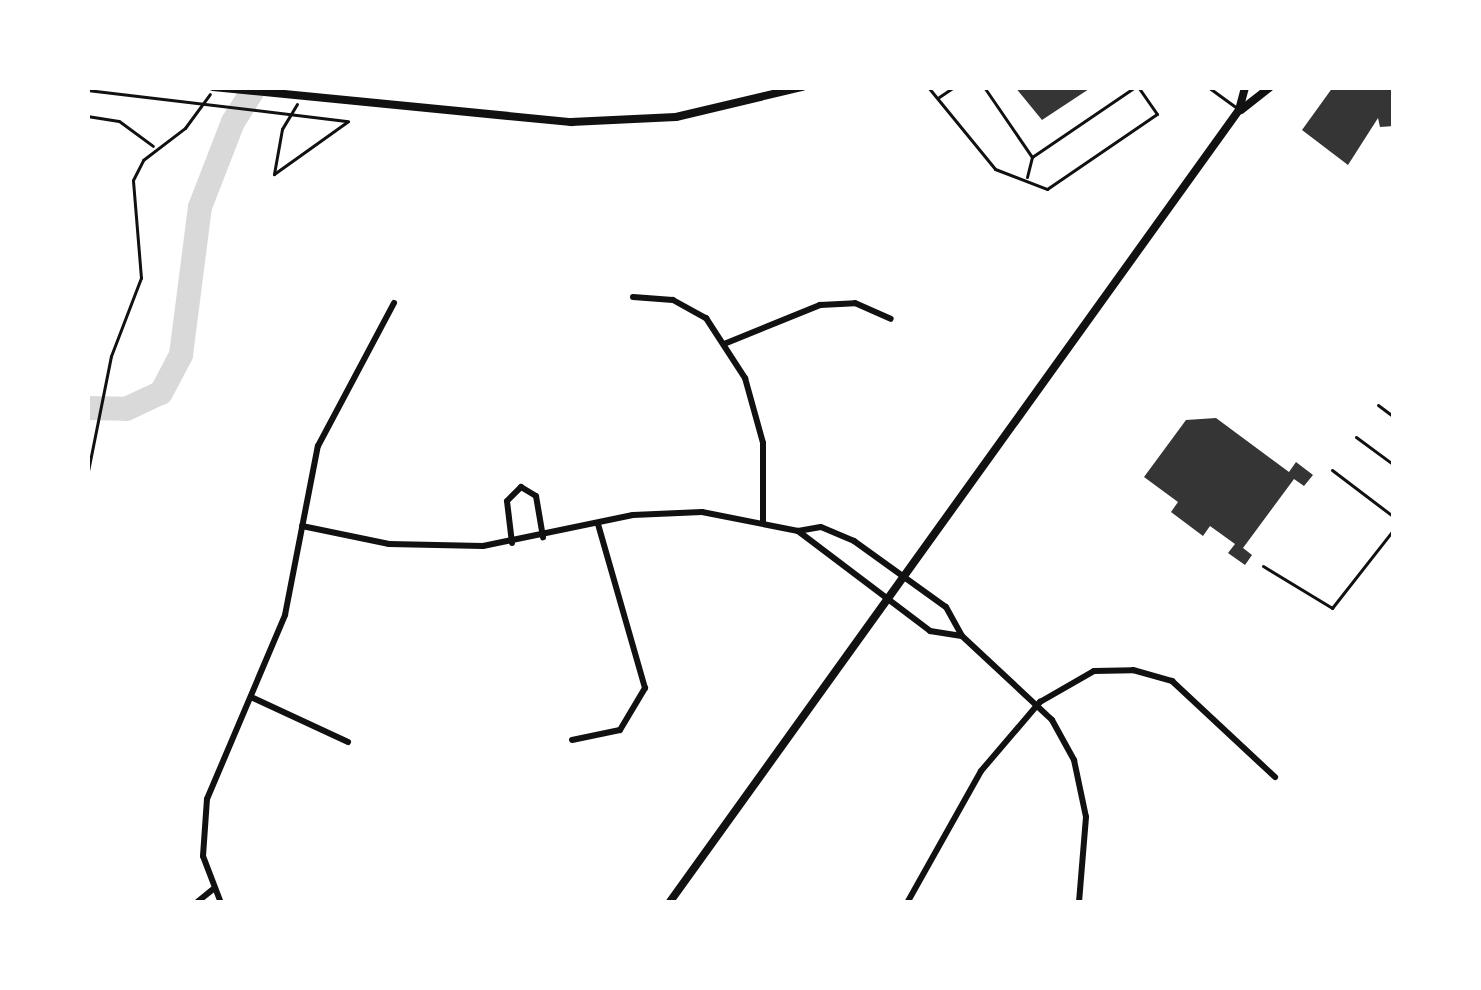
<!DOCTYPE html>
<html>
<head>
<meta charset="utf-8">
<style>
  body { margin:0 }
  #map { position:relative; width:1481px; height:990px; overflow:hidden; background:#fff; font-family:"Source Serif 4",serif }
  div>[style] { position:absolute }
  .river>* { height:24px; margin:-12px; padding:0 12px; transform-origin:12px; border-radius:12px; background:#d9d9d9 }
  .building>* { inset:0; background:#353535 }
  .path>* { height:3px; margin:-1.5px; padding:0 1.5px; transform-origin:1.5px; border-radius:1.5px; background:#111 }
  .service>* { height:3px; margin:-1.5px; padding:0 1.5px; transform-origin:1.5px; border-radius:1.5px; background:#111 }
  .minor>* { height:6px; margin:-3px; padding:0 3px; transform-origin:3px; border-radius:3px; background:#111 }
  .secondary>* { height:8px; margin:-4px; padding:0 4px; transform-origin:4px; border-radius:4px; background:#111 }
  span { translate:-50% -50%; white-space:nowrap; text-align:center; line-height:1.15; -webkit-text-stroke:12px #fff; paint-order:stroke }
  .frame { position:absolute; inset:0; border:90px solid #fff; pointer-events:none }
</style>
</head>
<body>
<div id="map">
  <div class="river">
    <div style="left:87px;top:408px;width:39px;rotate:1deg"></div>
    <div style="left:126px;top:409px;width:38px;rotate:-25deg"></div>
    <div style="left:161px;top:393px;width:43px;rotate:-62.2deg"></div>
    <div style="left:181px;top:355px;width:149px;rotate:-82.7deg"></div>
    <div style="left:200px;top:207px;width:91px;rotate:-68.8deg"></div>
    <div style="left:233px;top:122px;width:41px;rotate:-57.8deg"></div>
  </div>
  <div class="building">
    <div style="clip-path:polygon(1015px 87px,1092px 87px,1042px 120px)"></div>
    <div style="clip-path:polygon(1333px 87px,1394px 87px,1394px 126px,1380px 127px,1378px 118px,1348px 165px,1302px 130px)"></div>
    <div style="clip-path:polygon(1216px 418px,1289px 472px,1296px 462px,1313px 475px,1304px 486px,1294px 479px,1243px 548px,1252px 555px,1245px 565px,1228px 553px,1235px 544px,1210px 526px,1203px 536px,1171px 512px,1178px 502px,1144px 477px,1186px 420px)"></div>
  </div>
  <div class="path">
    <div style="left:87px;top:90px;width:263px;rotate:6.8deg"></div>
    <div style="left:297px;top:104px;width:29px;rotate:121deg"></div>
    <div style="left:282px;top:129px;width:46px;rotate:100.1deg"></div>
    <div style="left:274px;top:174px;width:90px;rotate:-35.5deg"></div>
    <div style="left:87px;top:116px;width:32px;rotate:9deg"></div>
    <div style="left:119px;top:121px;width:42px;rotate:36.3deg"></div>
    <div style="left:87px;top:476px;width:122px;rotate:-78.7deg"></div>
    <div style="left:111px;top:356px;width:84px;rotate:-69deg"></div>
    <div style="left:141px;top:278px;width:98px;rotate:-94.7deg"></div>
    <div style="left:133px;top:180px;width:22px;rotate:-63deg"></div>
    <div style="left:143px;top:160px;width:53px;rotate:-37.3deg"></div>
    <div style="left:185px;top:128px;width:42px;rotate:-53.7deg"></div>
  </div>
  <div class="service">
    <div style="left:928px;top:87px;width:106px;rotate:50.7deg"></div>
    <div style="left:995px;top:169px;width:56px;rotate:21deg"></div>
    <div style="left:1047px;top:189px;width:133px;rotate:-34.3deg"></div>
    <div style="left:1157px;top:114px;width:33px;rotate:-125deg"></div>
    <div style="left:984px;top:87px;width:85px;rotate:55.6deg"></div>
    <div style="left:1032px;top:157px;width:125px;rotate:-34.2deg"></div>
    <div style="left:1208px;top:87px;width:37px;rotate:36deg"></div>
    <div style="left:939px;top:97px;width:18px;rotate:-34deg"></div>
    <div style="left:1027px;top:177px;width:21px;rotate:-76deg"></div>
    <div style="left:1378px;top:405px;width:20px;rotate:37deg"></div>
    <div style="left:1356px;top:437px;width:47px;rotate:36.4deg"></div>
    <div style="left:1332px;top:470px;width:78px;rotate:37.2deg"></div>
    <div style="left:1263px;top:566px;width:81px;rotate:31.3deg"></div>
    <div style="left:1332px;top:608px;width:100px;rotate:-51.9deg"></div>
  </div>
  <div class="minor">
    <div style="left:633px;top:297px;width:40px;rotate:4.3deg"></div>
    <div style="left:673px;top:300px;width:38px;rotate:29deg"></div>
    <div style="left:706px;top:318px;width:72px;rotate:57deg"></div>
    <div style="left:745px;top:378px;width:67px;rotate:74.5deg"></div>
    <div style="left:763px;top:443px;width:79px;rotate:90deg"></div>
    <div style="left:724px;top:344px;width:104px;rotate:-22.1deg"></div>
    <div style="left:820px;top:305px;width:35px;rotate:-3deg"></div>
    <div style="left:855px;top:303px;width:39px;rotate:24deg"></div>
    <div style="left:302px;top:526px;width:89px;rotate:11.7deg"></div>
    <div style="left:389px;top:544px;width:94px;rotate:1.2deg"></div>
    <div style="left:483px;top:546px;width:153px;rotate:-11.7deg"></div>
    <div style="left:633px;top:515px;width:69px;rotate:-2.5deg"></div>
    <div style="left:702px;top:512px;width:98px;rotate:11.2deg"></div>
    <div style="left:798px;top:531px;width:23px;rotate:-10deg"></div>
    <div style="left:821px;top:527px;width:36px;rotate:23deg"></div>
    <div style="left:854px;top:541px;width:113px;rotate:35.7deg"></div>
    <div style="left:946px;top:607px;width:33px;rotate:61deg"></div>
    <div style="left:962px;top:636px;width:123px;rotate:43deg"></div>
    <div style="left:1052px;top:720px;width:46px;rotate:61.2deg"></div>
    <div style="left:1074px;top:760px;width:58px;rotate:78.1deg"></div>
    <div style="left:1086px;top:817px;width:86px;rotate:94.7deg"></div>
    <div style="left:798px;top:531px;width:166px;rotate:37.1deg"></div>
    <div style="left:930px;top:631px;width:32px;rotate:9deg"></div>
    <div style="left:512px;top:543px;width:42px;rotate:-96.8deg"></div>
    <div style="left:507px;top:501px;width:20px;rotate:-45deg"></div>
    <div style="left:521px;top:487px;width:17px;rotate:31deg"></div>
    <div style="left:536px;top:496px;width:42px;rotate:80.3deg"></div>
    <div style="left:251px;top:697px;width:107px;rotate:24.9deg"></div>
    <div style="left:572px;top:740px;width:49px;rotate:-11.8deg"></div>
    <div style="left:620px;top:730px;width:49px;rotate:-59.2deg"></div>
    <div style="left:645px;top:688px;width:171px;rotate:-106deg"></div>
    <div style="left:196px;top:903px;width:22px;rotate:-39deg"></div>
    <div style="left:221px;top:903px;width:50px;rotate:-111deg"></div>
    <div style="left:203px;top:856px;width:57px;rotate:-86deg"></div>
    <div style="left:207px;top:799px;width:200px;rotate:-67deg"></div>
    <div style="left:285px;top:615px;width:172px;rotate:-79deg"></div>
    <div style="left:318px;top:446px;width:162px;rotate:-62deg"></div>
    <div style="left:907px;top:903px;width:151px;rotate:-60.7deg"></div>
    <div style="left:981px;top:771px;width:91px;rotate:-49.5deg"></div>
    <div style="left:1040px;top:702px;width:62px;rotate:-29.9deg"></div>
    <div style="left:1094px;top:671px;width:39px;rotate:-1deg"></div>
    <div style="left:1133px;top:670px;width:41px;rotate:15.8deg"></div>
    <div style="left:1172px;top:681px;width:141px;rotate:43deg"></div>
  </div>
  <div class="secondary">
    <div style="left:213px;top:87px;width:360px;rotate:5.6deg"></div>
    <div style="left:571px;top:122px;width:105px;rotate:-2.7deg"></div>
    <div style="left:676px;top:117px;width:130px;rotate:-13.4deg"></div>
    <div style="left:1241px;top:110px;width:37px;rotate:-38deg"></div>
    <div style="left:669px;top:903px;width:977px;rotate:-54.29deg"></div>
    <div style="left:1239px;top:110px;width:24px;rotate:-75deg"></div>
  </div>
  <div class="frame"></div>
</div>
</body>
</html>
